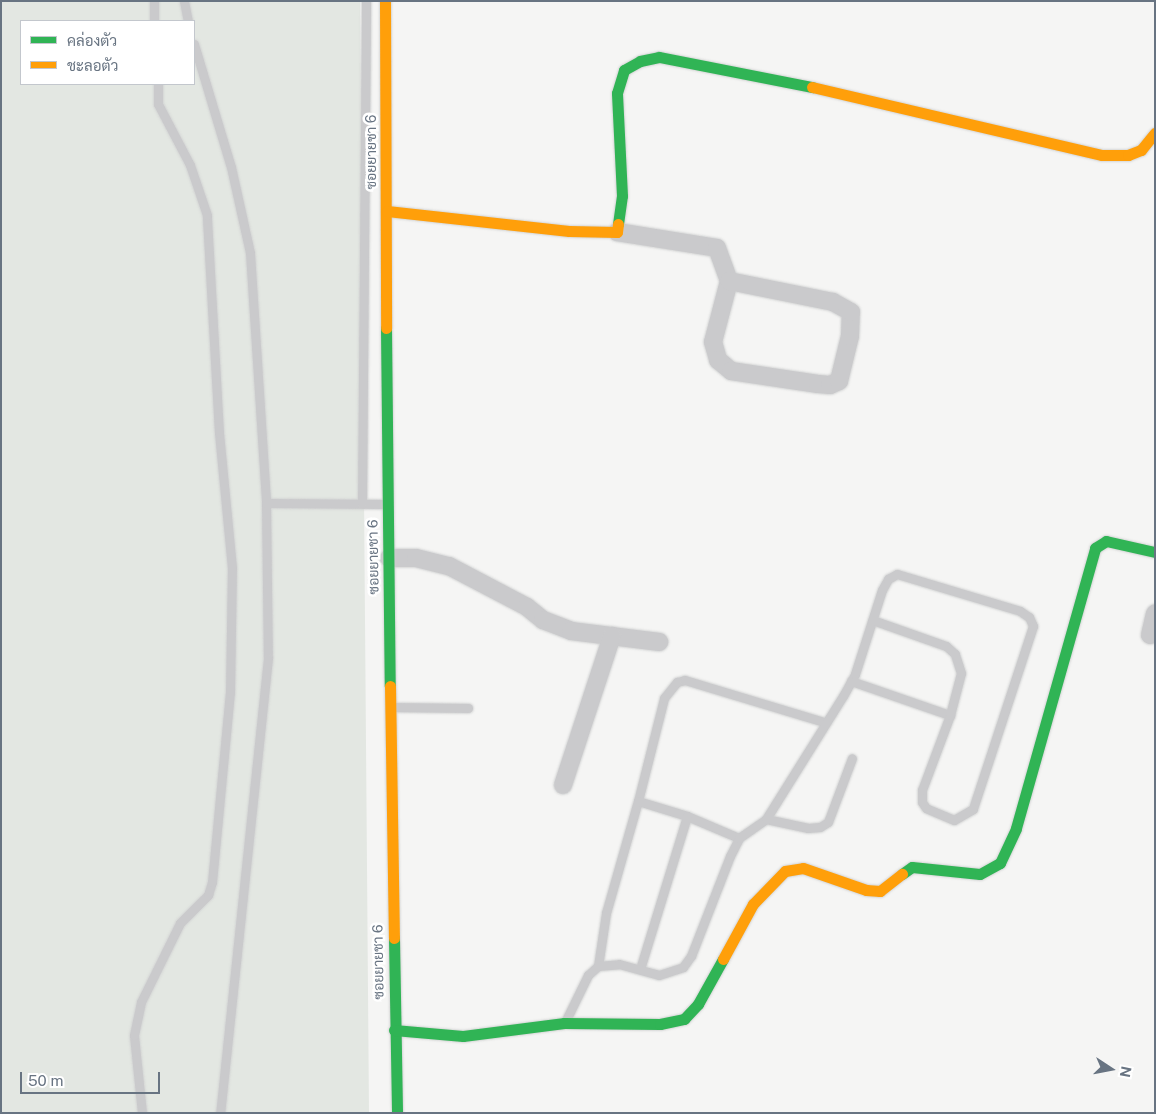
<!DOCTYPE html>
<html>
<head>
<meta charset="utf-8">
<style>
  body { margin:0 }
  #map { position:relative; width:1156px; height:1114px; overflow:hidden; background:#f5f5f4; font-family:"Public Sans",Sarabun,sans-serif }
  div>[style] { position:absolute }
  .green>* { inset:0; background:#e3e7e2 }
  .roads { filter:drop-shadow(0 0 1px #d2d3d3) drop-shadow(0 0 1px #d2d3d3) }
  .lane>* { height:9px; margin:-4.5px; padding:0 4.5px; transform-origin:4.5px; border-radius:4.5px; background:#cacacc }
  .street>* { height:18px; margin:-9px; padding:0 9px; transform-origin:9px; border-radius:9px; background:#cacacc }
  .fast>* { height:11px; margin:-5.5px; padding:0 5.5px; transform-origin:5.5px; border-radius:5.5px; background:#30b455 }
  .slow>* { height:11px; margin:-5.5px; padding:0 5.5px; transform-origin:5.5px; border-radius:5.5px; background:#ff9f0a }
  span { translate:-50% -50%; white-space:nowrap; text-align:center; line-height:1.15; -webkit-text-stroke:5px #fff; paint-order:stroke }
  .street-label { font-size:14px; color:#687482 }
  .frame { position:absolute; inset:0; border:2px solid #687482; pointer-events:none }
  .legend { position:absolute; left:20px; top:20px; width:175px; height:65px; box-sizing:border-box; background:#fff; border:1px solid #c3c7cd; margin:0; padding:6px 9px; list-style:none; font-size:15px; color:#687482 }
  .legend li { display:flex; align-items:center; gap:10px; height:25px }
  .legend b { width:25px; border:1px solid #c3c7cd }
  .north { position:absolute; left:1086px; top:1044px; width:50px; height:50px; -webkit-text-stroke:4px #fff; paint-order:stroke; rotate:101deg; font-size:14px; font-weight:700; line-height:20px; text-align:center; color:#687482 }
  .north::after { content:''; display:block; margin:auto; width:18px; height:22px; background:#687482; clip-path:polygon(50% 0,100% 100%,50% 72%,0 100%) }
  .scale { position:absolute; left:20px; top:1072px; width:140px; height:22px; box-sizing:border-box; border:2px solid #687482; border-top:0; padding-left:6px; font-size:15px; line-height:18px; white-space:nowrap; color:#687482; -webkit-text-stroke:4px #fff; paint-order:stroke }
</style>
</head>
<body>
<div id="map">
  <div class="green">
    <div style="clip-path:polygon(evenodd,1px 1px,360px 1px,369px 1113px,1px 1113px,1px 1px,21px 21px,194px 21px,194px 84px,21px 84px,21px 21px)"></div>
  </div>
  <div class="roads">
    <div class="lane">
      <div style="left:184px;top:1px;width:20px;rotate:79deg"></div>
      <div style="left:154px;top:21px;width:20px;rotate:-90deg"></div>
      <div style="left:194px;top:44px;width:128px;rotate:73.3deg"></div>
      <div style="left:231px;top:167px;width:88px;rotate:77.5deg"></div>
      <div style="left:250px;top:253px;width:251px;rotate:86.3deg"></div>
      <div style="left:266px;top:503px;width:155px;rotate:89.3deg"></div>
      <div style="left:268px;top:658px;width:458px;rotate:96deg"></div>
      <div style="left:266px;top:503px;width:121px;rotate:0.5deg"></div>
      <div style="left:362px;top:503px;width:502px;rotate:-89.54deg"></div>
      <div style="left:851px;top:681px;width:105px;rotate:19deg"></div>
      <div style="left:391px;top:707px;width:77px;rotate:0.7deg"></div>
      <div style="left:638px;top:801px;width:106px;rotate:-75.8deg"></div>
      <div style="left:664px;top:698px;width:21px;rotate:-51deg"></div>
      <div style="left:677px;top:682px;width:8px;rotate:-14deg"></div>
      <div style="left:685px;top:680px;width:145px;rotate:16.8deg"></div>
      <div style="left:766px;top:819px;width:43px;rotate:12.1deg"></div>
      <div style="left:808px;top:828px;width:12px;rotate:-5deg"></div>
      <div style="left:820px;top:827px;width:9px;rotate:-32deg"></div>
      <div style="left:828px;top:822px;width:68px;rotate:-69.4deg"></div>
      <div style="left:598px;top:966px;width:54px;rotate:-81.4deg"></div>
      <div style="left:606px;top:913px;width:116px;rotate:-74.1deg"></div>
      <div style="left:638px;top:801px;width:51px;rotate:17deg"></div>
      <div style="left:687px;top:816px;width:56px;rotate:22.9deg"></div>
      <div style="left:640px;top:969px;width:160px;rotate:-72.9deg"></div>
      <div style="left:566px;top:1020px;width:50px;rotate:-63.9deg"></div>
      <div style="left:588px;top:975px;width:13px;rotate:-42deg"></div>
      <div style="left:598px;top:966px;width:21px;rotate:-5deg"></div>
      <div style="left:619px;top:964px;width:41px;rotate:15.4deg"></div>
      <div style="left:659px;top:975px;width:25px;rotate:-18deg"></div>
      <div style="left:683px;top:967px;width:14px;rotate:-54deg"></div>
      <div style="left:691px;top:956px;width:107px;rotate:-68.7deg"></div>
      <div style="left:730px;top:856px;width:20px;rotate:-63deg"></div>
      <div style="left:739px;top:838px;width:33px;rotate:-35deg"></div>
      <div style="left:766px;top:819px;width:145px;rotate:-58deg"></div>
      <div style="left:843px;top:696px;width:25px;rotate:-61deg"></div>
      <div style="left:855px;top:674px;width:88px;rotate:-72.2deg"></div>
      <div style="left:882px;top:590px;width:13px;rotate:-61deg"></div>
      <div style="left:888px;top:579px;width:10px;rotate:-29deg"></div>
      <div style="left:897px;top:574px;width:128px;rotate:16.7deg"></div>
      <div style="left:1020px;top:611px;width:11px;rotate:34deg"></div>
      <div style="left:1029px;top:617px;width:10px;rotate:66deg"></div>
      <div style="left:1033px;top:626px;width:193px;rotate:108.2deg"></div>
      <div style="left:973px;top:809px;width:22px;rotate:150deg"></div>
      <div style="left:954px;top:820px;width:30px;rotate:-157deg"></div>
      <div style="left:926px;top:808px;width:7px;rotate:-124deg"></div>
      <div style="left:922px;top:802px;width:12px;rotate:-90deg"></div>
      <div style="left:922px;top:790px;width:80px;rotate:-69.5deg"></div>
      <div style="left:950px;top:715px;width:43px;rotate:-75.3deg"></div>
      <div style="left:961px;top:673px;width:20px;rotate:-108deg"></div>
      <div style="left:955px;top:654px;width:12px;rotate:-138deg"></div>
      <div style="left:946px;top:646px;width:78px;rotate:-160.6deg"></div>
      <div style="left:142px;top:1113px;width:78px;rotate:-95.9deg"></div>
      <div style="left:134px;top:1035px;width:34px;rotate:-78deg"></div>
      <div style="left:141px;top:1002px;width:88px;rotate:-63.7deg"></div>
      <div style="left:180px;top:923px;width:40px;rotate:-45deg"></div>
      <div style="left:208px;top:895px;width:14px;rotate:-73deg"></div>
      <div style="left:212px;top:882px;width:190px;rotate:-84.6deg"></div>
      <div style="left:230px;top:693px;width:125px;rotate:-89.1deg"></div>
      <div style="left:232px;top:568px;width:136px;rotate:-95.5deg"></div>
      <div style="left:219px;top:433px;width:218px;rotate:-93.2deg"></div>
      <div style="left:207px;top:215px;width:53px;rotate:-108.8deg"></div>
      <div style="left:190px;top:165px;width:69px;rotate:-117.7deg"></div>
      <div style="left:158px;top:104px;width:20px;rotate:-90deg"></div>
    </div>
    <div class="street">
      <div style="left:617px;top:232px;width:101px;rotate:9.1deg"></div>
      <div style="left:717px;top:248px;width:35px;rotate:70deg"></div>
      <div style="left:729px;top:281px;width:63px;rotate:104.7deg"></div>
      <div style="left:713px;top:342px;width:19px;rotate:74deg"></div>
      <div style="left:718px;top:360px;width:17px;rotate:40deg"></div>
      <div style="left:731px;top:371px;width:88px;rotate:8.5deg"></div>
      <div style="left:818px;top:384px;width:12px;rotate:5deg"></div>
      <div style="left:830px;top:385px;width:10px;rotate:-24deg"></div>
      <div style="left:839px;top:381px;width:46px;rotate:-76.3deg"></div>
      <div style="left:850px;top:336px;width:24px;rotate:-88deg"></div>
      <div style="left:851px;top:312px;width:21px;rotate:-151deg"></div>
      <div style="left:833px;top:302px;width:106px;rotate:-168.6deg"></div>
      <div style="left:389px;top:558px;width:27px"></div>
      <div style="left:416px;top:558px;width:34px;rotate:14deg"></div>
      <div style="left:449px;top:566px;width:88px;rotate:27.7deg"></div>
      <div style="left:527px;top:607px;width:21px;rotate:39deg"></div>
      <div style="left:543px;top:620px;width:30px;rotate:21deg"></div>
      <div style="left:571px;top:631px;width:89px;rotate:7.1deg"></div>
      <div style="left:1150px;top:635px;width:22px;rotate:-77deg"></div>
      <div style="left:563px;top:785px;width:157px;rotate:-71.8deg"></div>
    </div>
    <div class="fast">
      <div style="left:618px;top:224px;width:28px;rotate:-82deg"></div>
      <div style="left:622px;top:196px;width:103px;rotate:-92.8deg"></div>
      <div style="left:617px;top:93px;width:24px;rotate:-73deg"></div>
      <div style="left:624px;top:70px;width:18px;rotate:-29deg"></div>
      <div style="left:640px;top:61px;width:19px;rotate:-12deg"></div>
      <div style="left:659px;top:57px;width:156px;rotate:11.1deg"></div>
      <div style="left:386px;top:328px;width:358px;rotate:89.4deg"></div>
      <div style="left:902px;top:874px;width:12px;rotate:-35deg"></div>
      <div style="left:912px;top:867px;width:68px;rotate:5.9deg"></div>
      <div style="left:980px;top:874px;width:23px;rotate:-29deg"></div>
      <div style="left:1000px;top:863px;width:38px;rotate:-65deg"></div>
      <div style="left:1016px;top:828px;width:291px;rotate:-74.2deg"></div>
      <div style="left:1095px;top:548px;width:13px;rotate:-32deg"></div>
      <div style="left:1106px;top:541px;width:50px;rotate:12.7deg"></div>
      <div style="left:394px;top:938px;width:175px;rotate:89deg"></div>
      <div style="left:394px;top:1030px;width:69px;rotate:5deg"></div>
      <div style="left:463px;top:1036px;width:102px;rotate:-7.3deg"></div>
      <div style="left:564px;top:1023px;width:96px;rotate:0.6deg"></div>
      <div style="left:660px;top:1024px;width:25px;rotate:-12deg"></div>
      <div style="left:684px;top:1019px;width:21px;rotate:-47deg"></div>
      <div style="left:698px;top:1004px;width:51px;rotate:-60.9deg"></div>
    </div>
    <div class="slow">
      <div style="left:385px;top:1px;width:327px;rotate:89.8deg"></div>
      <div style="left:812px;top:87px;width:298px;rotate:13.2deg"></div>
      <div style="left:1102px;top:155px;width:26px"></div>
      <div style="left:1128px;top:155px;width:14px;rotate:-21deg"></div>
      <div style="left:1141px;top:150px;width:22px;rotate:-51deg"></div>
      <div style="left:387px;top:211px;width:183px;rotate:6.3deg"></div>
      <div style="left:569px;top:231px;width:48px;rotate:1.2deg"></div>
      <div style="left:617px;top:232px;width:8px;rotate:-83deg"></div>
      <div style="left:390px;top:686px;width:252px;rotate:89.1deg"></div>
      <div style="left:723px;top:959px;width:63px;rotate:-61.4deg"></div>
      <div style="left:753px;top:904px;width:46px;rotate:-45.9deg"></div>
      <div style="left:785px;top:871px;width:18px;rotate:-9deg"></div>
      <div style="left:803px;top:868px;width:67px;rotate:19.2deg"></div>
      <div style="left:866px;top:890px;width:14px;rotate:4deg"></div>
      <div style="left:880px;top:891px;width:28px;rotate:-38deg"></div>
    </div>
  </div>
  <div class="street-label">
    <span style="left:371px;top:152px;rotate:-90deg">ซอยยายชา 6</span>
    <span style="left:373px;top:557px;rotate:-91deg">ซอยยายชา 6</span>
    <span style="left:378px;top:962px;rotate:-91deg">ซอยยายชา 6</span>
  </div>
  <div class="frame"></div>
  <ul class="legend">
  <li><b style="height:6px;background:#30b455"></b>คล่องตัว</li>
  <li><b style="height:6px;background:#ff9f0a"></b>ชะลอตัว</li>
  </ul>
  <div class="north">N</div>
  <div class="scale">50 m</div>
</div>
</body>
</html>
